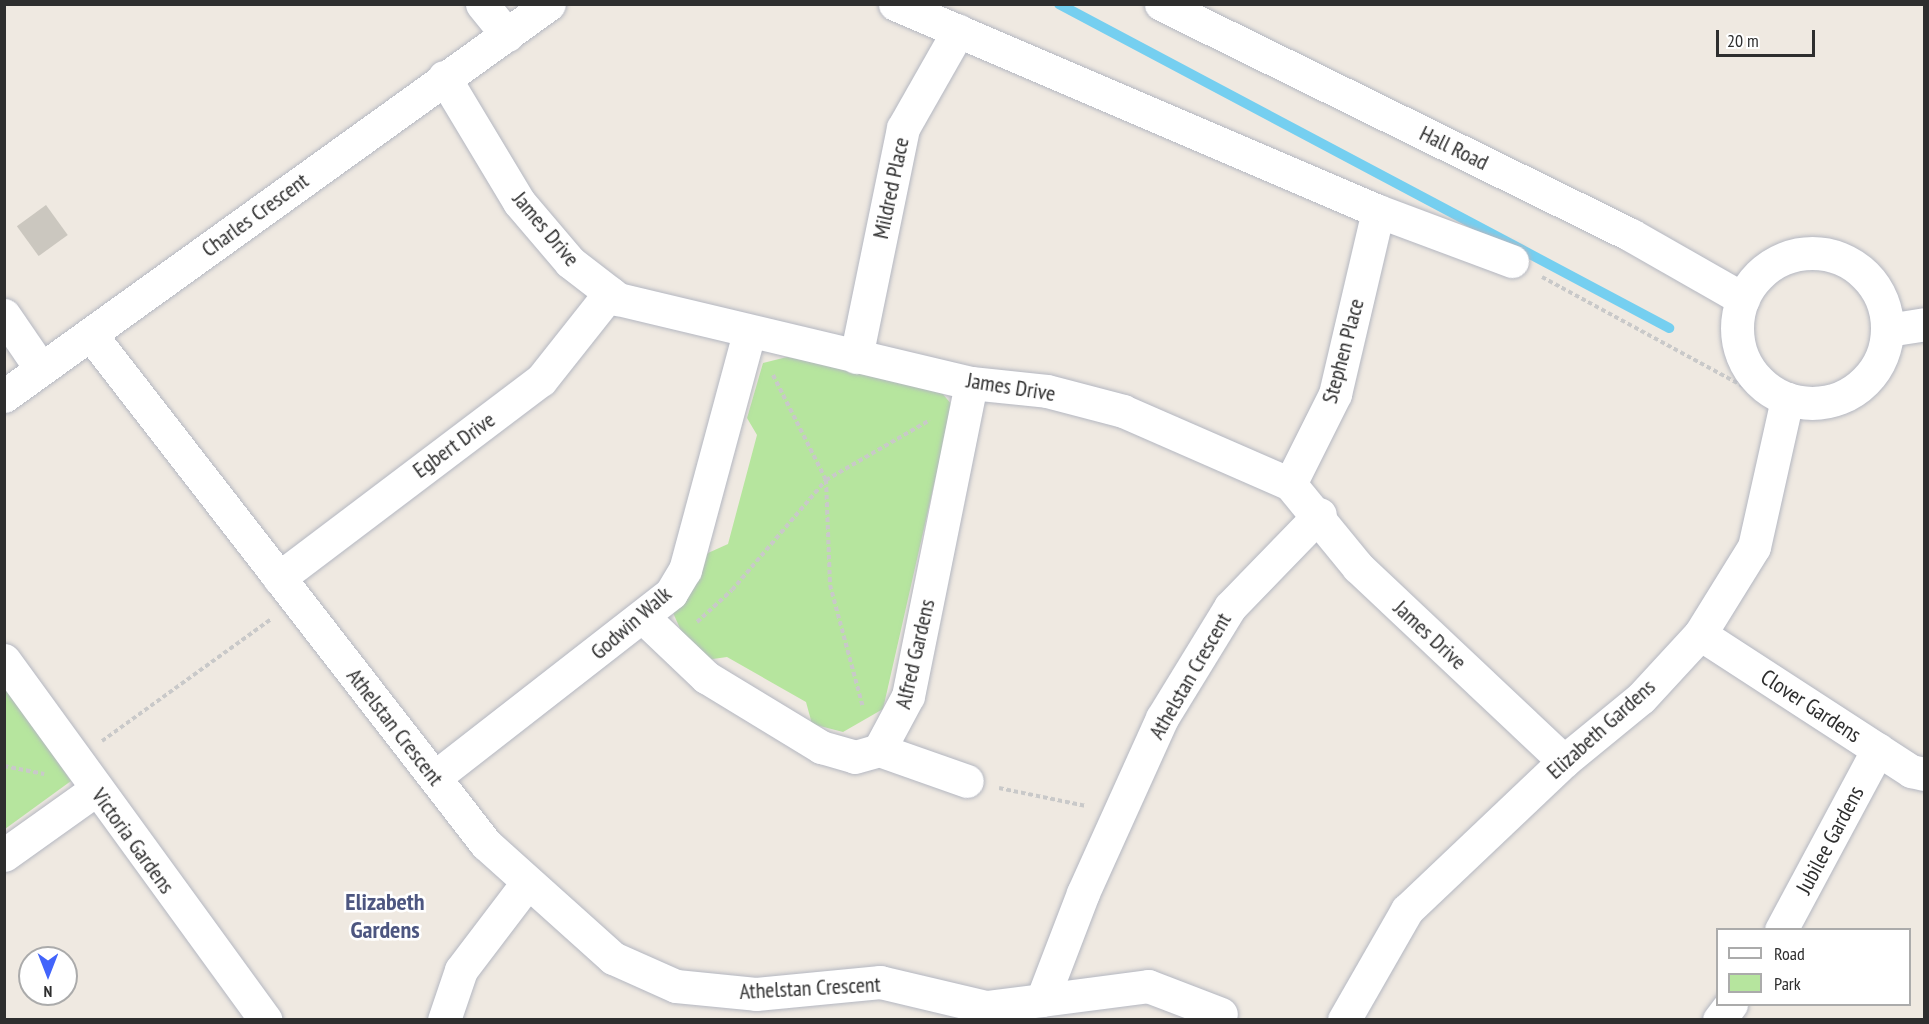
<!DOCTYPE html>
<html>
<head>
<meta charset="utf-8">
<style>
  body { margin:0 }
  #map { position:relative; width:1929px; height:1024px; overflow:hidden; background:#efe9e1; font-family:"PT Sans Narrow",sans-serif }
  div>[style] { position:absolute }
  .green>* { inset:0; background:#b6e59e }
  .stream>* { height:10px; margin:-5px; padding:0 5px; transform-origin:5px; border-radius:5px; background:#75cff0 }
  .building>* { inset:0; background:#cbc7bf; transform-origin:0 0 }
  .path>* { height:4px; margin-top:-2px; transform-origin:0; background:repeating-linear-gradient(90deg,#c9c9c9 0 4.5px,transparent 0 7.5px) }
  .roads { filter:drop-shadow(0 0 2px #b4b7c1) drop-shadow(0 0 2px #b4b7c1) }
  .street>* { height:33px; margin:-16.5px; padding:0 16.5px; transform-origin:16.5px; border-radius:16.5px; background:#fff }
  .secondary>* { height:33px; margin:-16.5px; padding:0 16.5px; transform-origin:16.5px; border-radius:16.5px; background:#fff }
  .secondary>.ring { margin:-16.5px; padding:0; box-sizing:content-box; background:none; border:33px solid #fff; border-radius:50% }
  span { translate:-50% -50%; white-space:nowrap; text-align:center; line-height:1.15; -webkit-text-stroke:5px #fff; paint-order:stroke }
  .street-label { font-size:22px; color:#2e2e2e }
  .neighbourhood-label { font-size:24px; color:#4d5680; font-weight:700 }
  .frame { position:absolute; inset:0; border:6px solid #2e2e2e; pointer-events:none }
  .legend { position:absolute; left:1716px; top:928px; width:195px; height:78px; box-sizing:border-box; background:#fff; border:2px solid #ababab; margin:0; padding:8px 10px; list-style:none; font-size:18px; color:#2e2e2e }
  .legend li { display:flex; align-items:center; gap:12px; height:30px }
  .legend b { width:30px; border:2px solid #ababab }
  .north { position:absolute; left:18px; top:946px; width:60px; height:60px; box-sizing:border-box; background:#fff; border:2px solid #ababab; border-radius:50%; rotate:180deg; font-size:16px; font-weight:700; line-height:24px; text-align:center; color:#2e2e2e }
  .north::after { content:''; display:block; margin:auto; width:21px; height:27px; background:#4264fb; clip-path:polygon(50% 0,100% 100%,50% 72%,0 100%) }
  .scale { position:absolute; left:1716px; top:30px; width:99px; height:27px; box-sizing:border-box; border:3px solid #2e2e2e; border-top:0; padding-left:8px; font-size:18px; line-height:21px; white-space:nowrap; color:#2e2e2e; -webkit-text-stroke:4px #fff; paint-order:stroke }
</style>
</head>
<body>
<div id="map">
  <div class="green">
    <div style="clip-path:polygon(787px 357px,937px 387px,952px 405px,883px 709px,843px 732px,812px 724px,806px 702px,727px 657px,706px 660px,685px 640px,671px 608px,708px 553px,728px 544px,757px 435px,747px 418px,763px 363px)"></div>
    <div style="clip-path:polygon(4px 685px,71px 781px,5px 829px,4px 829px)"></div>
  </div>
  <div class="stream">
    <div style="left:1059px;top:4px;width:691px;rotate:27.97deg"></div>
  </div>
  <div class="building">
    <div style="left:46px;top:205px;width:37px;height:36px;rotate:54deg"></div>
  </div>
  <div class="path">
    <div style="left:1542px;top:277px;width:241px;rotate:28.5deg"></div>
    <div style="left:773px;top:375px;width:118px;rotate:63.2deg"></div>
    <div style="left:826px;top:480px;width:105px;rotate:87.8deg"></div>
    <div style="left:830px;top:585px;width:126px;rotate:74.9deg"></div>
    <div style="left:697px;top:622px;width:47px;rotate:-42.4deg"></div>
    <div style="left:732px;top:590px;width:145px;rotate:-49.5deg"></div>
    <div style="left:826px;top:480px;width:120px;rotate:-30deg"></div>
    <div style="left:102px;top:741px;width:208px;rotate:-35.8deg"></div>
    <div style="left:4px;top:766px;width:41px;rotate:11.3deg"></div>
    <div style="left:999px;top:788px;width:89px;rotate:11.7deg"></div>
  </div>
  <div class="roads">
    <div class="street">
      <div style="left:482px;top:4px;width:40px;rotate:51deg"></div>
      <div style="left:895px;top:4px;width:525px;rotate:23.2deg"></div>
      <div style="left:1378px;top:211px;width:143px;rotate:20.5deg"></div>
      <div style="left:444px;top:77px;width:146px;rotate:59deg"></div>
      <div style="left:519px;top:202px;width:79px;rotate:49.6deg"></div>
      <div style="left:570px;top:262px;width:61px;rotate:37.6deg"></div>
      <div style="left:618px;top:299px;width:363px;rotate:13.4deg"></div>
      <div style="left:971px;top:383px;width:76px;rotate:6deg"></div>
      <div style="left:1047px;top:391px;width:79px;rotate:14.7deg"></div>
      <div style="left:1123px;top:411px;width:182px;rotate:23.6deg"></div>
      <div style="left:1290px;top:484px;width:107px;rotate:50.7deg"></div>
      <div style="left:1358px;top:567px;width:283px;rotate:43.3deg"></div>
      <div style="left:4px;top:315px;width:65px;rotate:55.6deg"></div>
      <div style="left:91px;top:335px;width:644px;rotate:52.19deg"></div>
      <div style="left:486px;top:844px;width:171px;rotate:41.9deg"></div>
      <div style="left:613px;top:958px;width:69px;rotate:24deg"></div>
      <div style="left:676px;top:986px;width:80px;rotate:5.7deg"></div>
      <div style="left:756px;top:994px;width:125px;rotate:-5.5deg"></div>
      <div style="left:880px;top:982px;width:109px;rotate:13.3deg"></div>
      <div style="left:986px;top:1007px;width:56px;rotate:-7.1deg"></div>
      <div style="left:1042px;top:1000px;width:115px;rotate:-69deg"></div>
      <div style="left:1083px;top:893px;width:192px;rotate:-65.7deg"></div>
      <div style="left:1162px;top:718px;width:130px;rotate:-58.5deg"></div>
      <div style="left:1230px;top:607px;width:129px;rotate:-45.9deg"></div>
      <div style="left:856px;top:357px;width:234px;rotate:-78.4deg"></div>
      <div style="left:903px;top:128px;width:112px;rotate:-60.4deg"></div>
      <div style="left:4px;top:396px;width:671px;rotate:-35.73deg"></div>
      <div style="left:1290px;top:484px;width:101px;rotate:-63.4deg"></div>
      <div style="left:1335px;top:394px;width:188px;rotate:-76.8deg"></div>
      <div style="left:279px;top:578px;width:328px;rotate:-37.1deg"></div>
      <div style="left:541px;top:380px;width:111px;rotate:-51.6deg"></div>
      <div style="left:644px;top:618px;width:86px;rotate:43.6deg"></div>
      <div style="left:706px;top:677px;width:135px;rotate:31.3deg"></div>
      <div style="left:821px;top:747px;width:35px;rotate:16deg"></div>
      <div style="left:855px;top:757px;width:25px;rotate:-16deg"></div>
      <div style="left:879px;top:750px;width:61px;rotate:-61.8deg"></div>
      <div style="left:908px;top:696px;width:319px;rotate:-78.6deg"></div>
      <div style="left:1700px;top:634px;width:252px;rotate:33deg"></div>
      <div style="left:1911px;top:771px;width:13px;rotate:13deg"></div>
      <div style="left:4px;top:660px;width:445px;rotate:54deg"></div>
      <div style="left:879px;top:750px;width:93px;rotate:19.4deg"></div>
      <div style="left:435px;top:777px;width:299px;rotate:-37.9deg"></div>
      <div style="left:671px;top:593px;width:27px;rotate:-59deg"></div>
      <div style="left:685px;top:570px;width:245px;rotate:-74.9deg"></div>
      <div style="left:4px;top:855px;width:112px;rotate:-35.5deg"></div>
      <div style="left:1781px;top:930px;width:205px;rotate:-61.8deg"></div>
      <div style="left:1042px;top:1000px;width:107px;rotate:-7.5deg"></div>
      <div style="left:1148px;top:986px;width:78px;rotate:21deg"></div>
      <div style="left:444px;top:1020px;width:53px;rotate:-71.2deg"></div>
      <div style="left:461px;top:970px;width:109px;rotate:-52.8deg"></div>
      <div style="left:1344px;top:1020px;width:127px;rotate:-60.2deg"></div>
      <div style="left:1407px;top:910px;width:216px;rotate:-43.5deg"></div>
      <div style="left:1564px;top:761px;width:99px;rotate:-39.3deg"></div>
      <div style="left:1641px;top:698px;width:87px;rotate:-47.3deg"></div>
      <div style="left:1700px;top:634px;width:102px;rotate:-58.2deg"></div>
      <div style="left:1754px;top:547px;width:152px;rotate:-77.4deg"></div>
      <div style="left:1719px;top:1020px;width:20px;rotate:-53deg"></div>
    </div>
    <div class="secondary">
      <div style="left:1161px;top:4px;width:524px;rotate:26.17deg"></div>
      <div style="left:1631px;top:235px;width:129px;rotate:29.7deg"></div>
      <div class="ring" style="left:1737px;top:253px;width:117px;height:117px"></div>
      <div style="left:1888px;top:330px;width:36px;rotate:-9deg"></div>
    </div>
  </div>
  <div class="street-label">
    <span style="left:1454px;top:148px;rotate:26deg">Hall Road</span>
    <span style="left:891px;top:188px;rotate:-78deg">Mildred Place</span>
    <span style="left:255px;top:215px;rotate:-36deg">Charles Crescent</span>
    <span style="left:546px;top:229px;rotate:50deg">James Drive</span>
    <span style="left:1343px;top:351px;rotate:-75deg">Stephen Place</span>
    <span style="left:1011px;top:387px;rotate:9deg">James Drive</span>
    <span style="left:454px;top:445px;rotate:-36deg">Egbert Drive</span>
    <span style="left:631px;top:623px;rotate:-41deg">Godwin Walk</span>
    <span style="left:1430px;top:635px;rotate:43deg">James Drive</span>
    <span style="left:915px;top:654px;rotate:-77deg">Alfred Gardens</span>
    <span style="left:1190px;top:676px;rotate:-60deg">Athelstan Crescent</span>
    <span style="left:1811px;top:706px;rotate:33deg">Clover Gardens</span>
    <span style="left:395px;top:727px;rotate:52deg">Athelstan Crescent</span>
    <span style="left:1601px;top:729px;rotate:-42deg">Elizabeth Gardens</span>
    <span style="left:1830px;top:840px;rotate:-62deg">Jubilee Gardens</span>
    <span style="left:133px;top:841px;rotate:54deg">Victoria Gardens</span>
    <span style="left:810px;top:988px;rotate:-3deg">Athelstan Crescent</span>
  </div>
  <div class="neighbourhood-label">
    <span style="left:385px;top:916px">Elizabeth<br>Gardens</span>
  </div>
  <div class="frame"></div>
  <ul class="legend">
  <li><b style="height:8px;background:#fff"></b>Road</li>
  <li><b style="height:16px;background:#b6e59e"></b>Park</li>
  </ul>
  <div class="north">N</div>
  <div class="scale">20 m</div>
</div>
</body>
</html>
